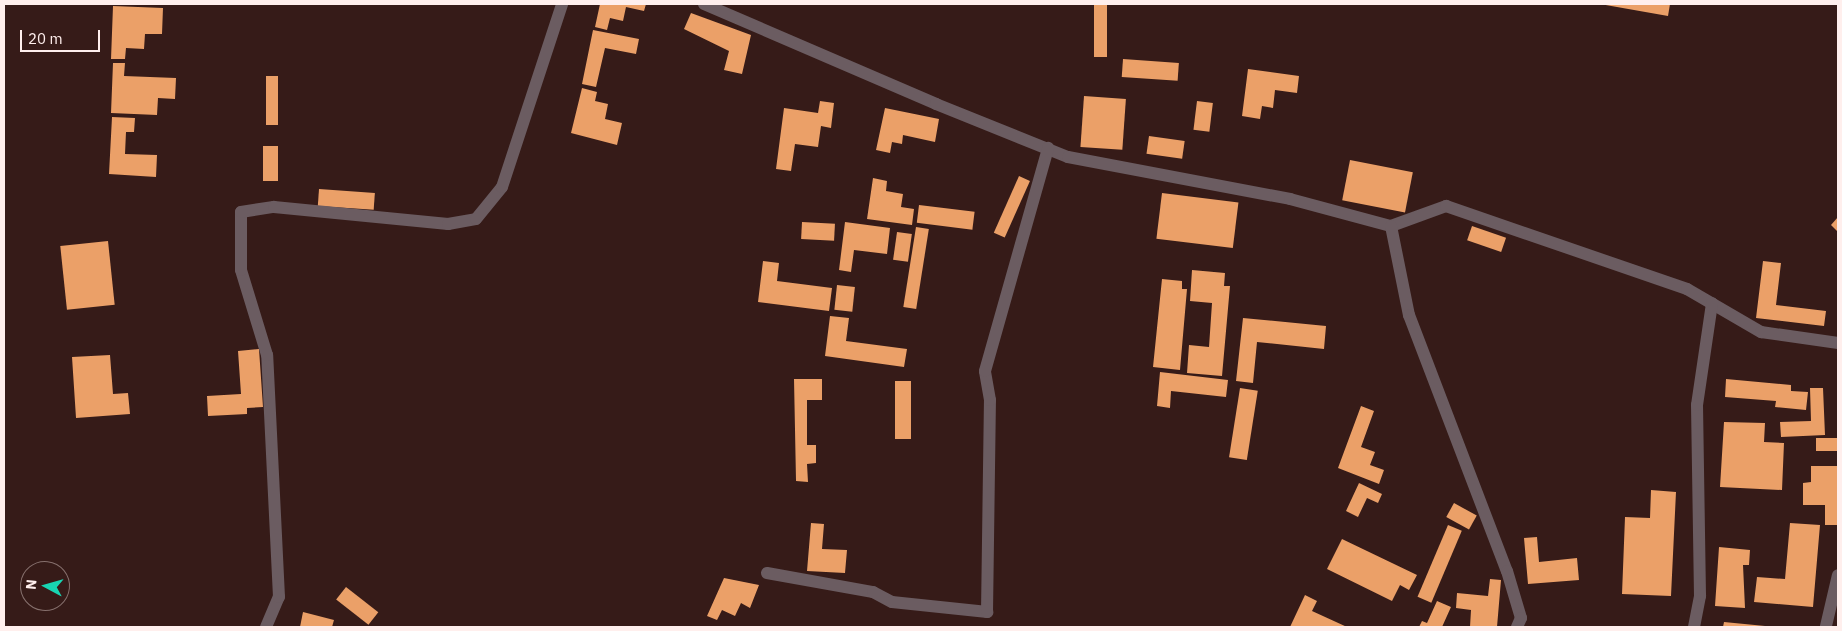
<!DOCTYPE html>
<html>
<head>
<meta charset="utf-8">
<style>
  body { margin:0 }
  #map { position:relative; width:1842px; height:631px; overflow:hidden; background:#361b18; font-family:"IBM Plex Sans",sans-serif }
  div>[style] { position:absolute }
  .building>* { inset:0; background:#eba068; transform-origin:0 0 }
  .street>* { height:12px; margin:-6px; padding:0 6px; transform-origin:6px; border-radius:6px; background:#6b5c61 }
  span { translate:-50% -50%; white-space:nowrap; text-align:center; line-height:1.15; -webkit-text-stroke:5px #361b18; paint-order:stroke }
  .frame { position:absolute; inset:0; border:5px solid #ffefed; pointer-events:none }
  .north { position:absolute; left:20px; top:561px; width:50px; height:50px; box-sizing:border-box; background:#361b18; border:1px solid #86706d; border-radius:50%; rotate:276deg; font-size:14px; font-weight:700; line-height:20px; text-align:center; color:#ffefed }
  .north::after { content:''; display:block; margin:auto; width:18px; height:22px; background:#18d5b2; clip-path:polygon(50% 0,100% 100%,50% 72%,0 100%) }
  .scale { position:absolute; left:20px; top:30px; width:80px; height:22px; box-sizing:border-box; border:2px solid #ffefed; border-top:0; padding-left:6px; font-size:15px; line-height:18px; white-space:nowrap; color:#ffefed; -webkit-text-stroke:4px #361b18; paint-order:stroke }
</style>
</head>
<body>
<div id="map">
  <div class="building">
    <div style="clip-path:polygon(600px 4px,646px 4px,644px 11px,626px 7px,623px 21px,610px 18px,607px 30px,595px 27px)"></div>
    <div style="left:1094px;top:4px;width:13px;height:53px"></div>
    <div style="clip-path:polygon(1600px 4px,1670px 4px,1668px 16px)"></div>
    <div style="clip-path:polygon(113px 6px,163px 8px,162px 34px,145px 34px,144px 49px,126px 48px,125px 59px,111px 59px)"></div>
    <div style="clip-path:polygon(691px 13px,751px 35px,742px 74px,724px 70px,729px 51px,684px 29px)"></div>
    <div style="clip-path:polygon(593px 30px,639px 39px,636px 54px,605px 48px,596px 87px,582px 84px)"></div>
    <div style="left:1123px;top:59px;width:56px;height:18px;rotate:4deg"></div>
    <div style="clip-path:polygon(113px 63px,125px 63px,124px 76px,176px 78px,175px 99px,158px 98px,157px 115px,111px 113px)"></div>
    <div style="clip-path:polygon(1248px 69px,1299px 76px,1297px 93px,1275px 90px,1273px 108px,1262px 106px,1260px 119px,1242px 116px)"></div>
    <div style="left:266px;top:76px;width:12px;height:49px"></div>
    <div style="clip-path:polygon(582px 88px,597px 92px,595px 101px,608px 104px,605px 119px,622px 123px,617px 145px,571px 133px)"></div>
    <div style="left:1084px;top:96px;width:42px;height:51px;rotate:4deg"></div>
    <div style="clip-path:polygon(820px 101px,834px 103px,831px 128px,821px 126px,818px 147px,795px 144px,791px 171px,776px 169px,784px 108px,818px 113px)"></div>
    <div style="left:1197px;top:101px;width:16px;height:29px;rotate:7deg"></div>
    <div style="clip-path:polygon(885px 108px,939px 119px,935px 142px,903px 135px,902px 144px,892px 142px,890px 153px,876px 150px)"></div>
    <div style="clip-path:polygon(112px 117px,135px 118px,134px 132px,126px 132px,125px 154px,157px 155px,156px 177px,109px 174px)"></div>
    <div style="left:1149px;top:136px;width:36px;height:18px;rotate:8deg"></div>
    <div style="left:263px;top:146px;width:15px;height:35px"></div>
    <div style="left:1350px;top:160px;width:64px;height:41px;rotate:11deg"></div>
    <div style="left:1019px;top:176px;width:12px;height:62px;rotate:24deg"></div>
    <div style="clip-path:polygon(873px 178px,887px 181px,886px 191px,903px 194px,901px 207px,914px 209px,912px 225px,867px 219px)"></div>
    <div style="left:319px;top:189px;width:56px;height:17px;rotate:4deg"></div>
    <div style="left:1162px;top:193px;width:77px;height:46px;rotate:7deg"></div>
    <div style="left:919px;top:205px;width:56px;height:18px;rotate:7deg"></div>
    <div style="clip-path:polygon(1838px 217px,1838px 232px,1831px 225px)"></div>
    <div style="left:802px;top:222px;width:33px;height:17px;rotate:3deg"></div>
    <div style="clip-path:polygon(845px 222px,890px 228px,887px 254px,854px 250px,851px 272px,839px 270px)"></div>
    <div style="left:1472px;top:226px;width:36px;height:15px;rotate:19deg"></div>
    <div style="left:916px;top:227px;width:13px;height:81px;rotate:9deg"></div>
    <div style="left:897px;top:232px;width:15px;height:28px;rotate:8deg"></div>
    <div style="left:108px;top:241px;width:64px;height:48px;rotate:84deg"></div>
    <div style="clip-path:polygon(763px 261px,779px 263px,777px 281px,832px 288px,829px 311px,758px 302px)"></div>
    <div style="clip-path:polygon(1763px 261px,1781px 263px,1776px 305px,1826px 311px,1824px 326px,1756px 318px)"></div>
    <div style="clip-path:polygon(1192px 270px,1225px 273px,1224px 286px,1230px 286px,1222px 376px,1187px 373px,1189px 345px,1209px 347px,1212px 303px,1190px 301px)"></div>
    <div style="clip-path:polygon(1162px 279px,1182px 281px,1182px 289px,1187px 289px,1180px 370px,1153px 367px)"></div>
    <div style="left:837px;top:285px;width:18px;height:25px;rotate:6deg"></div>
    <div style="clip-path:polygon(830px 316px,849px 318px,846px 341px,907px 349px,904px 367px,825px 356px)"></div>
    <div style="clip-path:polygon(1243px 318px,1326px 326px,1324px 349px,1257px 342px,1253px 383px,1236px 381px)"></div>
    <div style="clip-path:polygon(259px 349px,263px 407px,247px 408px,247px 414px,208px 416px,207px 396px,241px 394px,238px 351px)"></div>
    <div style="clip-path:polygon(110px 355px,113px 394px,128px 393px,130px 414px,76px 418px,72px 357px)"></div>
    <div style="clip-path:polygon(1160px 372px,1228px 380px,1226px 397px,1171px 391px,1170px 408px,1157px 406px)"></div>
    <div style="clip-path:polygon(794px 379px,822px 379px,822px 400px,807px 400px,807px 445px,816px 445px,816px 463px,807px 464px,808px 482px,796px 481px)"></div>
    <div style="clip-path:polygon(1726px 379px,1791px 385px,1791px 391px,1808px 392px,1806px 410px,1775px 407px,1776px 401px,1725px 397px)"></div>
    <div style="left:895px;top:381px;width:16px;height:58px"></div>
    <div style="left:1240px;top:388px;width:18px;height:70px;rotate:9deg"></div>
    <div style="clip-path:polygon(1810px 388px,1823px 388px,1825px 435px,1781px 437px,1780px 422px,1811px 421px)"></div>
    <div style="clip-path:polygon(1361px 406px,1374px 411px,1361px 447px,1375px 452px,1370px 465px,1384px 470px,1379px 484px,1338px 468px)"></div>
    <div style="clip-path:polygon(1724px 422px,1765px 423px,1764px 442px,1784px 443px,1782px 490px,1720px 487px)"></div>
    <div style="left:1816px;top:438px;width:22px;height:13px"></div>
    <div style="clip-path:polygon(1811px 466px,1838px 466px,1838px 525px,1825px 525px,1825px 505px,1803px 505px,1803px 483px,1811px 482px)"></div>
    <div style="clip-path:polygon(1359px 483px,1382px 494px,1378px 503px,1367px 498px,1358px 517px,1346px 511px)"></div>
    <div style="clip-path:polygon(1651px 490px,1676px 492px,1671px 596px,1622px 594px,1625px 517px,1650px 518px)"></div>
    <div style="left:1454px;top:503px;width:26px;height:16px;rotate:29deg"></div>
    <div style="clip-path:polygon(811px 523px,824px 524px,822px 549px,847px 550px,845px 573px,807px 571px)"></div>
    <div style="clip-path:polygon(1790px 523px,1820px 525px,1813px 607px,1754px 602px,1757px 577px,1785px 579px)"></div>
    <div style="left:1448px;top:525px;width:15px;height:78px;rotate:23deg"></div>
    <div style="clip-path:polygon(1537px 537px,1539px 562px,1577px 558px,1579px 580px,1528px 584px,1524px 538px)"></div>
    <div style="clip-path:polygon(1342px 539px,1417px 575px,1409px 590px,1400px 585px,1392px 601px,1327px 569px)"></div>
    <div style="clip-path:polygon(1719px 547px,1750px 550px,1749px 565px,1743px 565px,1745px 608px,1715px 606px)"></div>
    <div style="clip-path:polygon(724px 578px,759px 585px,750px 608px,741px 603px,735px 616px,722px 610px,717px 620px,707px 616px)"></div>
    <div style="clip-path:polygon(1490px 579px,1501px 580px,1497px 627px,1470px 627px,1471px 610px,1456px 608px,1457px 593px,1488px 596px)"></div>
    <div style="left:346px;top:587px;width:41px;height:16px;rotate:38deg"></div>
    <div style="clip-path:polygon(1305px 595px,1317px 601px,1312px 611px,1347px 627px,1290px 627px)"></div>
    <div style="clip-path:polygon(1437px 601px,1451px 607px,1442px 627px,1419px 627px,1422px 621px,1427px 623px)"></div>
    <div style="clip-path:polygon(303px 612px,334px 620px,332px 627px,300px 627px)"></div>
    <div style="clip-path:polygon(1724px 622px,1765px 626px,1765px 627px,1723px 627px)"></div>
  </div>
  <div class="street">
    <div style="left:704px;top:4px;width:253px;rotate:23.3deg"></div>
    <div style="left:936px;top:104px;width:142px;rotate:21.9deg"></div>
    <div style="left:1068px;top:157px;width:226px;rotate:10.7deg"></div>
    <div style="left:1290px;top:199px;width:105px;rotate:15deg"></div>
    <div style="left:1391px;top:226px;width:59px;rotate:-20deg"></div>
    <div style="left:1446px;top:206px;width:255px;rotate:19deg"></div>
    <div style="left:1687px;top:289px;width:86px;rotate:30.2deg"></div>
    <div style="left:1761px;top:332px;width:78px;rotate:8.1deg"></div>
    <div style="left:1391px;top:226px;width:91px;rotate:78.6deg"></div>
    <div style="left:1409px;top:315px;width:274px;rotate:69.1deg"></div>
    <div style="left:1507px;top:571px;width:49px;rotate:73.4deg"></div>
    <div style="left:1521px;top:618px;width:10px;rotate:114deg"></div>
    <div style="left:767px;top:573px;width:108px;rotate:10.2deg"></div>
    <div style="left:873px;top:592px;width:21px;rotate:28deg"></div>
    <div style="left:892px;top:602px;width:96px;rotate:6deg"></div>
    <div style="left:987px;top:612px;width:212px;rotate:-89.2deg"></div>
    <div style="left:990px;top:400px;width:29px;rotate:-100deg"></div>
    <div style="left:985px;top:371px;width:232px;rotate:-74.2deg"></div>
    <div style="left:1826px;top:626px;width:52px;rotate:-76.8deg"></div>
    <div style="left:266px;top:627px;width:33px;rotate:-67deg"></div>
    <div style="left:279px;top:597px;width:242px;rotate:-92.8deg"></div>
    <div style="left:267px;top:355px;width:89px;rotate:-107deg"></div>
    <div style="left:241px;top:270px;width:58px;rotate:-90deg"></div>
    <div style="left:241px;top:212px;width:33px;rotate:-9deg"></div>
    <div style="left:274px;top:207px;width:175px;rotate:5.6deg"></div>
    <div style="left:448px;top:224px;width:28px;rotate:-10deg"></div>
    <div style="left:476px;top:219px;width:41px;rotate:-50.9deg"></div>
    <div style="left:502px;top:187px;width:193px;rotate:-71.8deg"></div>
    <div style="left:1694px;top:627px;width:32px;rotate:-79deg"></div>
    <div style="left:1700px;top:596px;width:191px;rotate:-90.9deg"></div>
    <div style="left:1697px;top:405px;width:103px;rotate:-81.6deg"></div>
  </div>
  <div class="frame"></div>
  <div class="north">N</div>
  <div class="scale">20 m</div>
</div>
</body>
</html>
